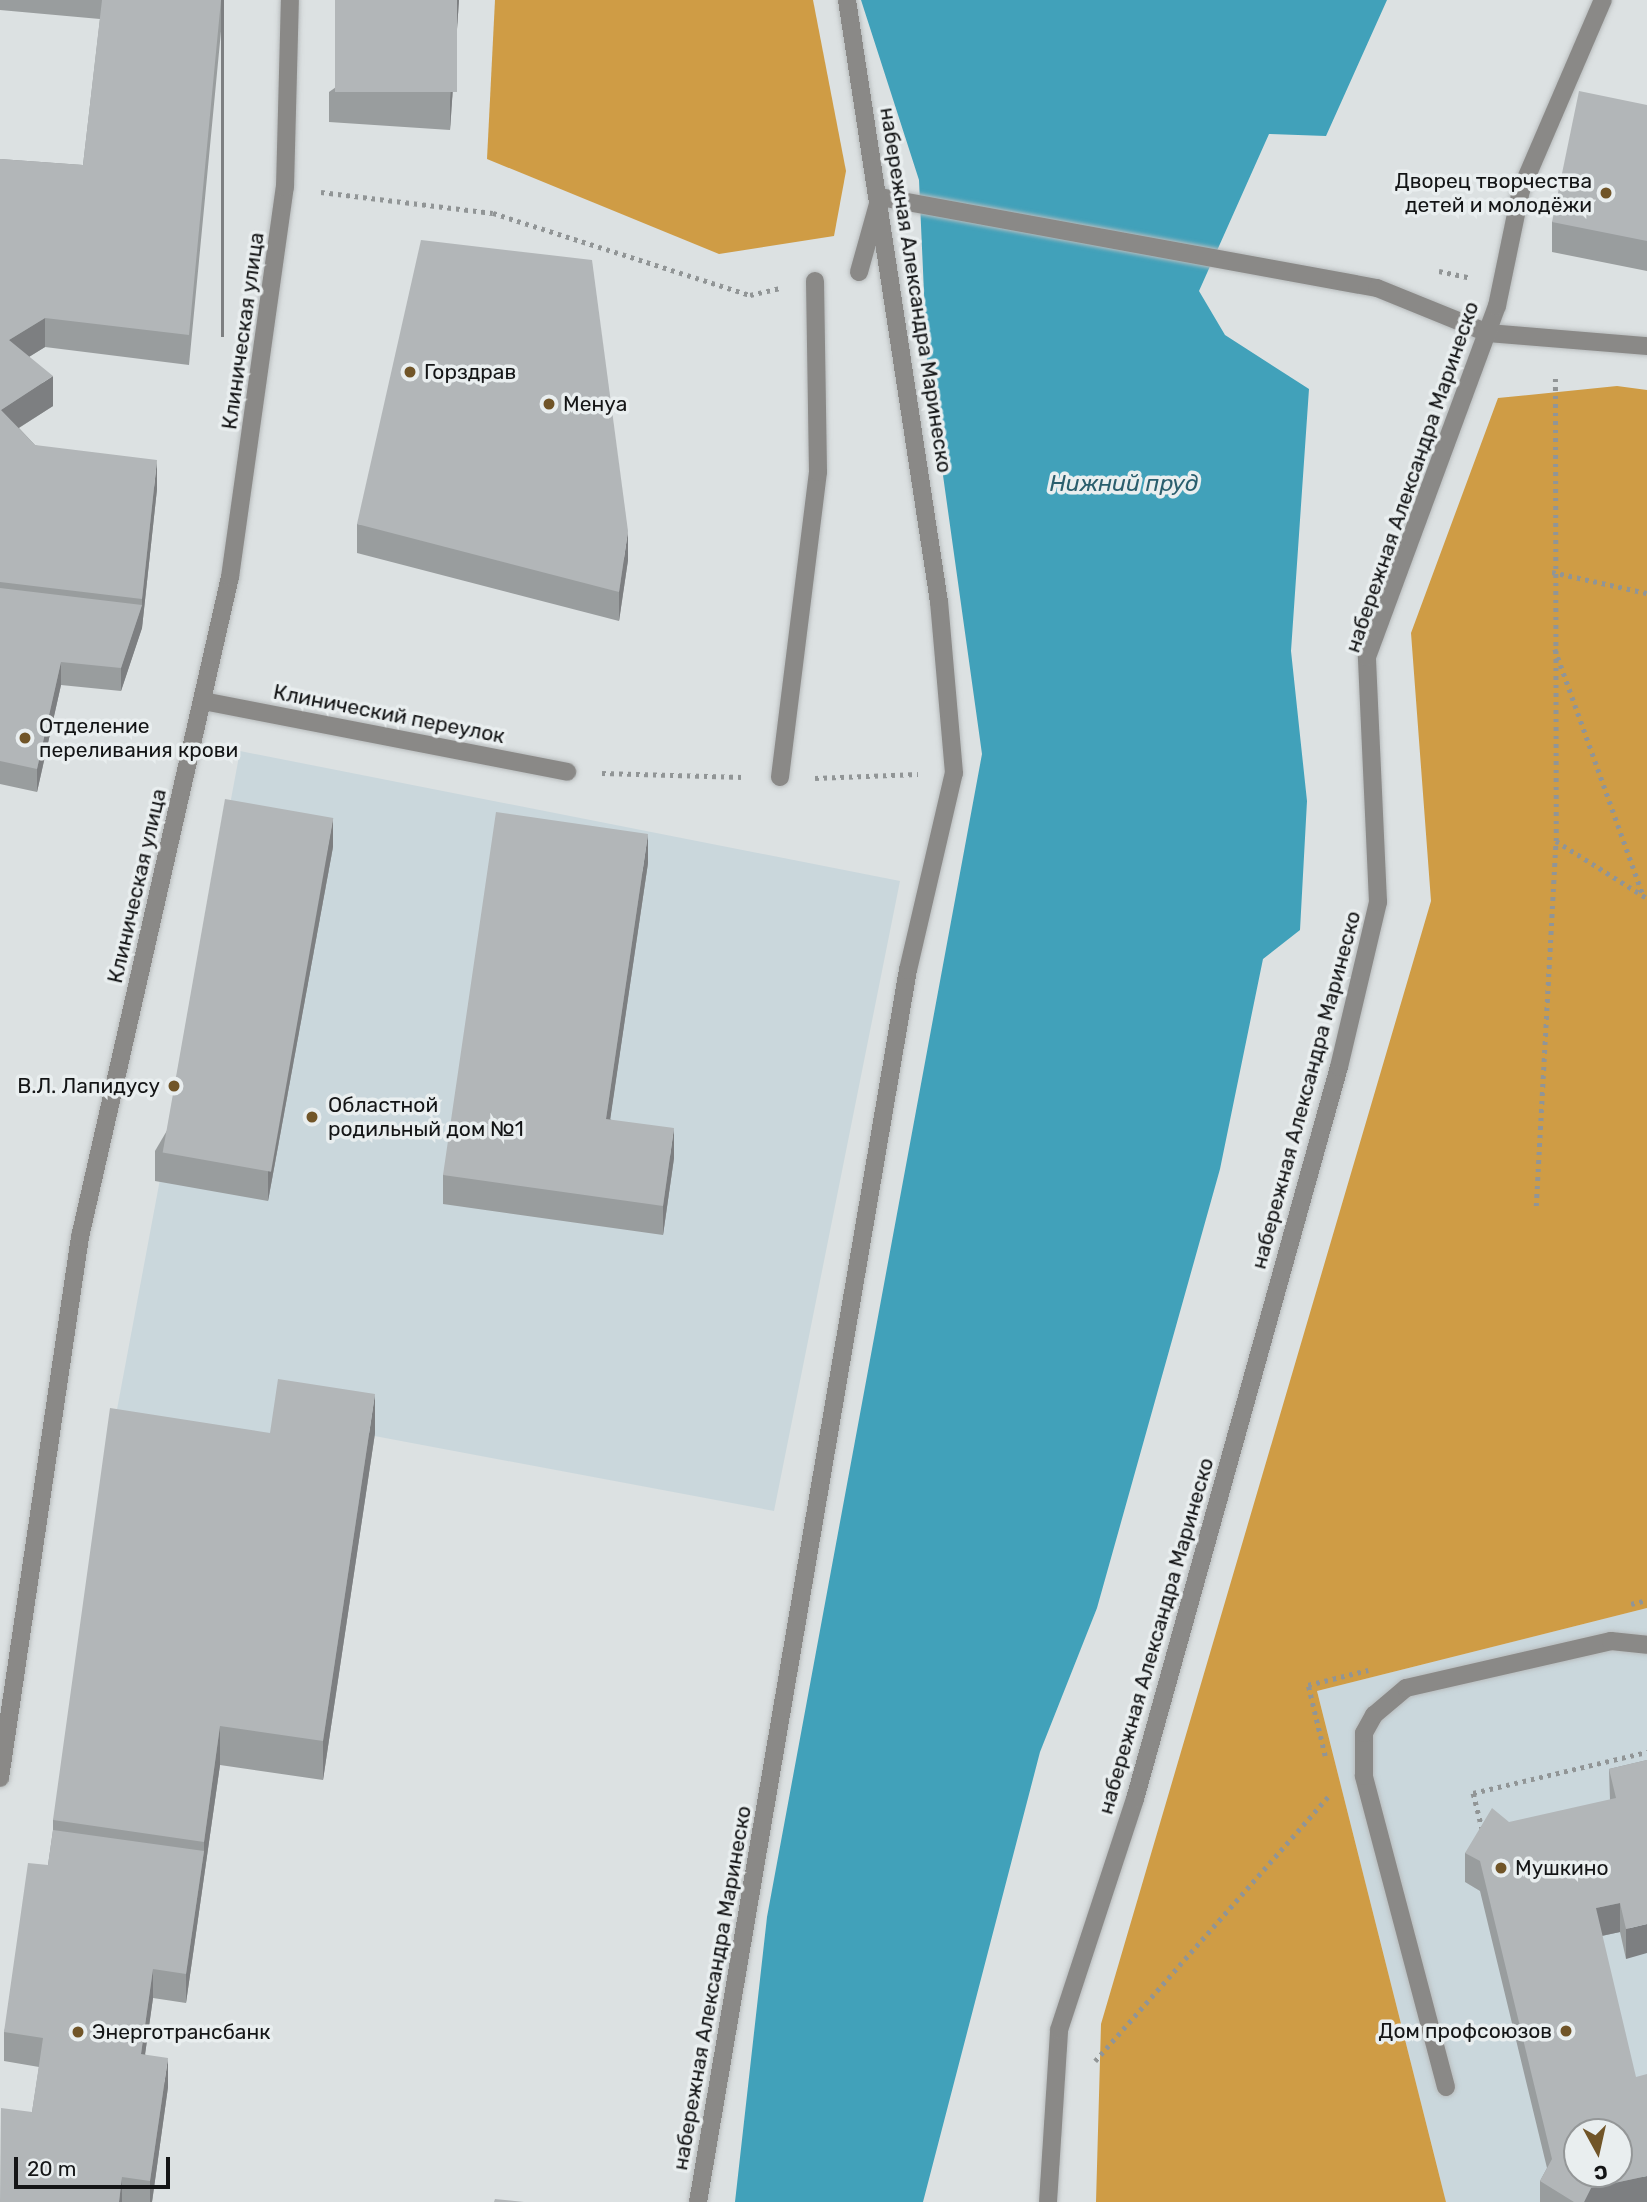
<!DOCTYPE html>
<html>
<head>
<meta charset="utf-8">
<style>
  body { margin:0 }
  #map { position:relative; width:1647px; height:2202px; overflow:hidden; background:#dce1e2; font-family:Rubik,sans-serif }
  div>[style] { position:absolute }
  .built>* { inset:0; background:#cad7dc }
  .forest>* { inset:0; background:#cf9c45 }
  .water>* { inset:0; background:#41a1ba }
  .path>* { height:4.5px; margin-top:-2.25px; transform-origin:0; background:repeating-linear-gradient(90deg,#919596 0 3.5px,transparent 0 8.5px) }
  .roads { filter:drop-shadow(0 0 2px #b8bcbd) drop-shadow(0 0 2px #b8bcbd) }
  .minor>* { height:18px; margin:-9px; padding:0 9px; transform-origin:9px; border-radius:9px; background:#8a8987 }
  .wall>* { inset:0; background:#999d9e }
  .shaded-wall>* { inset:0; background:#7d7f81; transform-origin:0 0 }
  .building>* { inset:0; background:#b2b6b8; transform-origin:0 0 }
  .dots>* { width:19px; height:19px; translate:-50% -50%; box-sizing:border-box; border:4px solid #e9eeef; border-radius:50% }
  span { translate:-50% -50%; white-space:nowrap; text-align:center; line-height:1.15; -webkit-text-stroke:7px #e9eeef; paint-order:stroke }
  .poi-label { font-size:21px; color:#141516 }
  .right { translate:-100% -50%; text-align:right }
  .left { translate:0 -50%; text-align:left }
  .street-label { font-size:21px; color:#141516 }
  .water-label { font-size:23px; color:#2a5e6d; font-style:italic }
  .north { position:absolute; left:1563px; top:2118px; width:70px; height:70px; box-sizing:border-box; background:#e9eeef; border:2px solid #949798; border-radius:50%; rotate:172deg; font-size:19px; font-weight:700; line-height:28px; text-align:center; color:#141516 }
  .north::after { content:''; display:block; margin:auto; width:24px; height:32px; background:#715528; clip-path:polygon(50% 0,100% 100%,50% 72%,0 100%) }
  .scale { position:absolute; left:14px; top:2157px; width:156px; height:32px; box-sizing:border-box; border:4px solid #141516; border-top:0; padding-left:9px; font-size:21px; line-height:24px; white-space:nowrap; color:#141516; -webkit-text-stroke:5px #e9eeef; paint-order:stroke }
</style>
</head>
<body>
<div id="map">
  <div class="built">
    <div style="clip-path:polygon(240px 751px,900px 881px,774px 1511px,279px 1418px,270px 1472px,110px 1447px)"></div>
    <div style="clip-path:polygon(evenodd,1647px 1608px,1647px 2202px,1446px 2202px,1317px 1691px,1647px 1608px,1577px 2132px,1619px 2132px,1619px 2174px,1577px 2174px,1577px 2132px)"></div>
  </div>
  <div class="forest">
    <div style="clip-path:polygon(495px 0,813px 0,846px 171px,834px 236px,719px 254px,487px 159px)"></div>
    <div style="clip-path:polygon(1617px 386px,1647px 390px,1647px 1608px,1317px 1691px,1446px 2202px,1096px 2202px,1101px 2024px,1431px 901px,1411px 633px,1498px 398px)"></div>
  </div>
  <div class="water">
    <div style="clip-path:polygon(861px 0,1387px 0,1326px 136px,1269px 134px,1199px 291px,1225px 335px,1309px 389px,1291px 651px,1307px 801px,1300px 930px,1263px 959px,1220px 1169px,1097px 1608px,1040px 1752px,923px 2202px,735px 2202px,767px 1917px,982px 754px,927px 361px,919px 180px)"></div>
  </div>
  <div class="path">
    <div style="left:321px;top:192px;width:173px;rotate:7deg"></div>
    <div style="left:493px;top:213px;width:270px;rotate:17.7deg"></div>
    <div style="left:750px;top:295px;width:31px;rotate:-13deg"></div>
    <div style="left:1439px;top:271px;width:30px;rotate:12deg"></div>
    <div style="left:1552px;top:572px;width:97px;rotate:12.5deg"></div>
    <div style="left:1555px;top:649px;width:261px;rotate:70.3deg"></div>
    <div style="left:602px;top:773px;width:141px;rotate:1.6deg"></div>
    <div style="left:815px;top:778px;width:103px;rotate:-2.2deg"></div>
    <div style="left:1556px;top:841px;width:107px;rotate:32.1deg"></div>
    <div style="left:1536px;top:1206px;width:366px;rotate:-86.9deg"></div>
    <div style="left:1556px;top:841px;width:467px;rotate:-90.1deg"></div>
    <div style="left:1631px;top:1604px;width:16px;rotate:-14deg"></div>
    <div style="left:1325px;top:1756px;width:73px;rotate:-103.5deg"></div>
    <div style="left:1308px;top:1685px;width:62px;rotate:-14deg"></div>
    <div style="left:1482px;top:1830px;width:38px;rotate:-104deg"></div>
    <div style="left:1473px;top:1793px;width:179px;rotate:-13.3deg"></div>
    <div style="left:1095px;top:2061px;width:356px;rotate:-48.6deg"></div>
  </div>
  <div class="roads">
    <div class="minor">
      <div style="left:859px;top:272px;width:78px;rotate:-74.4deg"></div>
      <div style="left:880px;top:197px;width:505px;rotate:10.38deg"></div>
      <div style="left:1377px;top:288px;width:120px;rotate:22.1deg"></div>
      <div style="left:1488px;top:333px;width:160px;rotate:4.7deg"></div>
      <div style="left:203px;top:701px;width:371px;rotate:11deg"></div>
      <div style="left:780px;top:777px;width:307px;rotate:-82.9deg"></div>
      <div style="left:818px;top:472px;width:191px;rotate:-90.9deg"></div>
      <div style="left:0;top:1778px;width:547px;rotate:-81.59deg"></div>
      <div style="left:80px;top:1237px;width:677px;rotate:-77.2deg"></div>
      <div style="left:230px;top:577px;width:394px;rotate:-82deg"></div>
      <div style="left:285px;top:187px;width:187px;rotate:-88.5deg"></div>
      <div style="left:1446px;top:2087px;width:322px;rotate:-104.8deg"></div>
      <div style="left:1364px;top:1776px;width:43px;rotate:-90deg"></div>
      <div style="left:1364px;top:1733px;width:21px;rotate:-61deg"></div>
      <div style="left:1374px;top:1715px;width:42px;rotate:-40.2deg"></div>
      <div style="left:1406px;top:1688px;width:210px;rotate:-12.9deg"></div>
      <div style="left:1611px;top:1641px;width:36px;rotate:6deg"></div>
      <div style="left:698px;top:2202px;width:1250px;rotate:-80.33deg"></div>
      <div style="left:908px;top:970px;width:202px;rotate:-76.9deg"></div>
      <div style="left:954px;top:773px;width:172px;rotate:-95deg"></div>
      <div style="left:939px;top:602px;width:609px;rotate:-98.69deg"></div>
      <div style="left:1048px;top:2202px;width:172px;rotate:-86.3deg"></div>
      <div style="left:1059px;top:2030px;width:243px;rotate:-71.8deg"></div>
      <div style="left:1135px;top:1799px;width:760px;rotate:-74.43deg"></div>
      <div style="left:1339px;top:1067px;width:170px;rotate:-76.7deg"></div>
      <div style="left:1378px;top:902px;width:245px;rotate:-92.6deg"></div>
      <div style="left:1367px;top:657px;width:374px;rotate:-69.7deg"></div>
      <div style="left:1497px;top:306px;width:118px;rotate:-78.3deg"></div>
      <div style="left:1521px;top:190px;width:207px;rotate:-66.7deg"></div>
    </div>
  </div>
  <div class="wall">
    <div style="clip-path:polygon(0 0,224px 0,189px 365px,45px 347px,29px 357px,53px 406px,19px 428px,35px 445px,157px 489px,142px 628px,121px 691px,61px 685px,37px 792px,0 784px,0 159px,83px 165px,100px 19px,0 10px)"></div>
    <div style="clip-path:polygon(459px 0,450px 130px,329px 122px,329px 92px)"></div>
    <div style="clip-path:polygon(1647px 105px,1647px 271px,1552px 252px,1552px 222px)"></div>
    <div style="clip-path:polygon(357px 524px,628px 560px,619px 621px,357px 553px)"></div>
    <div style="clip-path:polygon(333px 847px,268px 1201px,155px 1181px,155px 1151px)"></div>
    <div style="clip-path:polygon(648px 863px,610px 1119px,674px 1158px,663px 1235px,443px 1204px,443px 1175px)"></div>
    <div style="clip-path:polygon(270px 1433px,375px 1433px,323px 1780px,220px 1765px,186px 2003px,153px 1998px,145px 2054px,168px 2087px,152px 2202px,0 2202px,32px 2112px,39px 2067px,4px 2061px,4px 2032px,48px 1865px,53px 1830px,53px 1820px)"></div>
    <div style="clip-path:polygon(1647px 1760px,1626px 1959px,1620px 1932px,1602px 1936px,1647px 2202px,1540px 2202px,1540px 2181px,1547px 2168px,1480px 1891px,1465px 1882px,1465px 1853px,1610px 1800px,1609px 1769px)"></div>
  </div>
  <div class="shaded-wall">
    <div style="left:221px;top:0;width:3px;height:337px"></div>
    <div style="clip-path:polygon(457px 0,459px 0,450px 130px,450px 101px)"></div>
    <div style="clip-path:polygon(45px 318px,45px 347px,9px 369px,9px 340px)"></div>
    <div style="clip-path:polygon(53px 376px,53px 406px,1px 439px,1px 410px)"></div>
    <div style="clip-path:polygon(157px 460px,157px 489px,142px 628px,142px 599px)"></div>
    <div style="clip-path:polygon(628px 531px,628px 560px,619px 621px,619px 592px)"></div>
    <div style="clip-path:polygon(142px 605px,142px 628px,121px 691px,121px 668px)"></div>
    <div style="clip-path:polygon(61px 662px,61px 685px,37px 792px,37px 769px)"></div>
    <div style="clip-path:polygon(333px 818px,333px 847px,268px 1201px,268px 1171px)"></div>
    <div style="clip-path:polygon(648px 834px,648px 863px,606px 1148px,606px 1119px)"></div>
    <div style="clip-path:polygon(674px 1128px,674px 1158px,663px 1235px,663px 1206px)"></div>
    <div style="clip-path:polygon(375px 1394px,375px 1433px,323px 1780px,323px 1741px)"></div>
    <div style="clip-path:polygon(220px 1726px,220px 1765px,186px 2003px,186px 1974px,204px 1851px,204px 1842px)"></div>
    <div style="clip-path:polygon(1620px 1903px,1620px 1932px,1596px 1937px,1596px 1908px)"></div>
    <div style="clip-path:polygon(1647px 1924px,1647px 1953px,1626px 1959px,1626px 1929px)"></div>
    <div style="clip-path:polygon(153px 1969px,153px 1998px,141px 2083px,141px 2054px)"></div>
    <div style="clip-path:polygon(168px 2058px,168px 2087px,152px 2202px,150px 2202px,150px 2181px)"></div>
    <div style="clip-path:polygon(1647px 2176px,1647px 2202px,1584px 2202px,1591px 2188px)"></div>
    <div style="clip-path:polygon(122px 2177px,122px 2202px,119px 2202px)"></div>
  </div>
  <div class="building">
    <div style="clip-path:polygon(102px 0,221px 0,189px 335px,45px 318px,9px 340px,53px 376px,1px 410px,35px 445px,157px 460px,142px 599px,0 582px,0 159px,83px 165px)"></div>
    <div style="left:335px;top:0;width:122px;height:92px"></div>
    <div style="clip-path:polygon(1579px 91px,1647px 105px,1647px 241px,1552px 222px)"></div>
    <div style="clip-path:polygon(421px 240px,592px 260px,628px 531px,619px 592px,357px 524px)"></div>
    <div style="clip-path:polygon(0 588px,142px 605px,121px 668px,61px 662px,37px 769px,0 761px)"></div>
    <div style="left:225px;top:799px;width:110px;height:359px;rotate:10deg"></div>
    <div style="clip-path:polygon(496px 812px,648px 834px,606px 1119px,674px 1128px,663px 1206px,443px 1175px)"></div>
    <div style="clip-path:polygon(278px 1379px,375px 1394px,323px 1741px,220px 1726px,204px 1842px,53px 1820px,110px 1408px,270px 1433px)"></div>
    <div style="clip-path:polygon(evenodd,1647px 1760px,1647px 1924px,1626px 1929px,1620px 1903px,1596px 1908px,1636px 2077px,1647px 2074px,1647px 2176px,1591px 2188px,1584px 2202px,1574px 2202px,1540px 2181px,1552px 2159px,1480px 1861px,1465px 1853px,1492px 1808px,1509px 1822px,1616px 1798px,1609px 1769px,1647px 1760px,1577px 2132px,1619px 2132px,1619px 2174px,1577px 2174px,1577px 2132px)"></div>
    <div style="clip-path:polygon(53px 1830px,204px 1851px,186px 1974px,153px 1969px,141px 2054px,168px 2058px,150px 2181px,122px 2177px,119px 2202px,0 2202px,1px 2108px,32px 2112px,43px 2038px,4px 2032px,28px 1863px,48px 1865px)"></div>
    <div style="clip-path:polygon(495px 2199px,524px 2202px,494px 2202px)"></div>
  </div>
  <div class="dots">
    <div style="left:1606px;top:193px;background:#715528"></div>
    <div style="left:410px;top:372px;background:#715528"></div>
    <div style="left:549px;top:404px;background:#715528"></div>
    <div style="left:25px;top:738px;background:#715528"></div>
    <div style="left:174px;top:1086px;background:#715528"></div>
    <div style="left:312px;top:1117px;background:#715528"></div>
    <div style="left:1501px;top:1868px;background:#715528"></div>
    <div style="left:1566px;top:2031px;background:#715528"></div>
    <div style="left:78px;top:2032px;background:#715528"></div>
  </div>
  <div class="poi-label">
    <span class="right" style="left:1592px;top:193px">Дворец творчества<br>детей и молодёжи</span>
    <span class="left" style="left:424px;top:372px">Горздрав</span>
    <span class="left" style="left:563px;top:404px">Менуа</span>
    <span class="left" style="left:39px;top:738px">Отделение<br>переливания крови</span>
    <span class="right" style="left:160px;top:1086px">В.Л. Лапидусу</span>
    <span class="left" style="left:328px;top:1117px">Областной<br>родильный дом №1</span>
    <span class="left" style="left:1515px;top:1868px">Мушкино</span>
    <span class="right" style="left:1552px;top:2031px">Дом профсоюзов</span>
    <span class="left" style="left:92px;top:2032px">Энерготрансбанк</span>
  </div>
  <div class="street-label">
    <span style="left:916px;top:290px;rotate:81deg">набережная Александра Маринеско</span>
    <span style="left:243px;top:331px;rotate:-82deg">Клиническая улица</span>
    <span style="left:1412px;top:477px;rotate:-71deg">набережная Александра Маринеско</span>
    <span style="left:389px;top:714px;rotate:11deg">Клинический переулок</span>
    <span style="left:137px;top:886px;rotate:-77deg">Клиническая улица</span>
    <span style="left:1306px;top:1090px;rotate:-75deg">набережная Александра Маринеско</span>
    <span style="left:1156px;top:1636px;rotate:-74deg">набережная Александра Маринеско</span>
    <span style="left:712px;top:1988px;rotate:-80deg">набережная Александра Маринеско</span>
  </div>
  <div class="water-label">
    <span style="left:1124px;top:483px">Нижний пруд</span>
  </div>
  <div class="north">С</div>
  <div class="scale">20 m</div>
</div>
</body>
</html>
